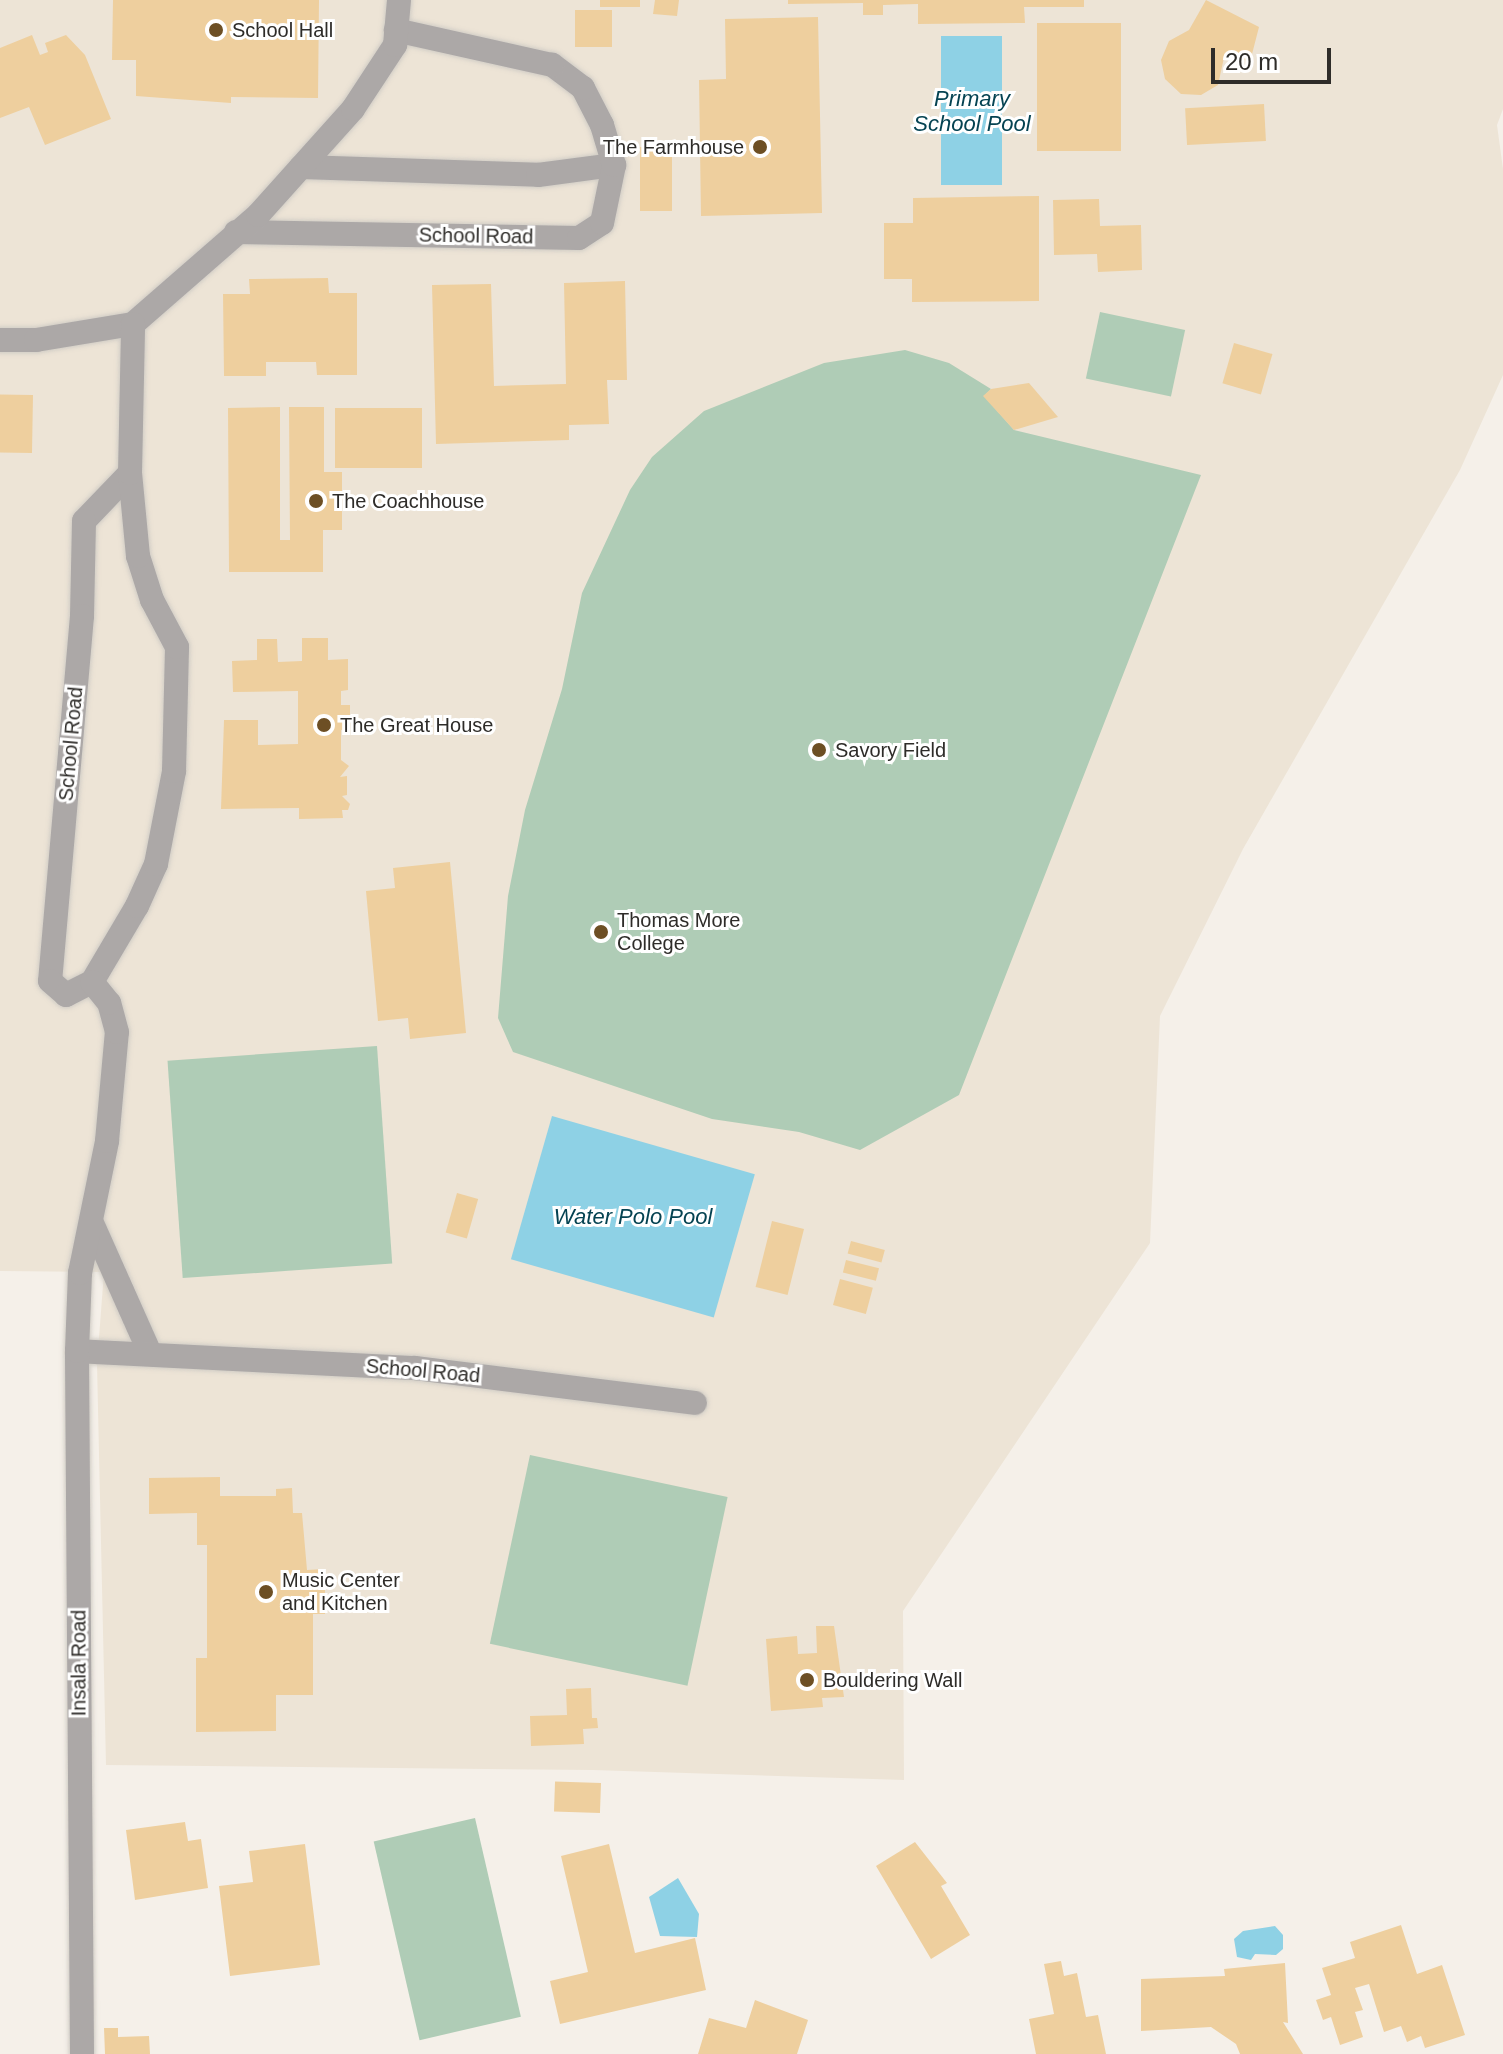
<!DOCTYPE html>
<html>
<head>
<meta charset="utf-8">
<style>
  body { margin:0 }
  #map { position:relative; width:1503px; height:2054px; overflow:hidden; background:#f5f0e9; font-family:Helvetica,sans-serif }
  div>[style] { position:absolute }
  .built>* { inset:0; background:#ede4d6 }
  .green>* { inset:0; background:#afccb6; transform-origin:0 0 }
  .water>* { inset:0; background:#8ed1e5; transform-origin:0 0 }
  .building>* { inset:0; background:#eecf9e; transform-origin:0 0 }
  .roads { filter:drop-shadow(0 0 2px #d1cdc6) drop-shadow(0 0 2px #d1cdc6) }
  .minor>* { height:24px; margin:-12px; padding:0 12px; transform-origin:12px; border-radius:12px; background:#aca8a7 }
  .dots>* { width:22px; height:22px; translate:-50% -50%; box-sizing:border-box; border:4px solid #fff; border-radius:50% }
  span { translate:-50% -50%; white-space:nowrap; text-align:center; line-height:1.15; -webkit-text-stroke:6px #fff; paint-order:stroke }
  .poi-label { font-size:20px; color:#2e2c29 }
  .left { translate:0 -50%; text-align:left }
  .right { translate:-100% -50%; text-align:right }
  .street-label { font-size:20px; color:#2e2c29 }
  .water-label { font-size:22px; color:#054352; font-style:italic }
  .scale { position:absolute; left:1211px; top:48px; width:120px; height:36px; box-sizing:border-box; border:4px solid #2e2c29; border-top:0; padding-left:10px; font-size:24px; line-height:28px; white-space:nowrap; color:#2e2c29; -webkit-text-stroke:6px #fff; paint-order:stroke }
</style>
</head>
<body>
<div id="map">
  <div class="built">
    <div style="clip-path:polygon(0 0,1503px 0,1503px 109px,1497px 125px,1503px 169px,1503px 375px,1460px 470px,1243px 849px,1160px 1016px,1150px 1243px,903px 1611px,904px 1780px,593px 1770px,106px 1765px,97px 1364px,104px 1272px,0 1271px)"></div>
  </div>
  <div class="green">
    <div style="left:1100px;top:312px;width:87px;height:68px;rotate:12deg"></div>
    <div style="clip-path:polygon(905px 350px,949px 363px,991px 389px,984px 396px,1014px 430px,1201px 475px,959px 1095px,860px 1150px,799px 1132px,712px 1119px,513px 1052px,498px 1018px,508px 896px,525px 810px,562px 689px,582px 593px,630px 490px,652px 457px,704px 411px,824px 363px)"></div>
    <div style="left:377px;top:1046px;width:218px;height:210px;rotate:86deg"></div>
    <div style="left:530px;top:1455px;width:202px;height:193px;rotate:12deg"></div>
    <div style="left:475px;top:1818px;width:204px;height:104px;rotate:77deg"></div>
  </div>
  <div class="water">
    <div style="left:941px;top:36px;width:61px;height:149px"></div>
    <div style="left:552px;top:1116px;width:211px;height:149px;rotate:16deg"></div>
    <div style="clip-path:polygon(678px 1878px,699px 1914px,697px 1937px,660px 1936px,649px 1897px)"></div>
    <div style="clip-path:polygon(1275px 1926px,1283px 1935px,1283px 1949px,1276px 1955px,1255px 1954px,1251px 1960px,1237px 1957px,1234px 1939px,1243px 1931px)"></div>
  </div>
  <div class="building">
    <div style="clip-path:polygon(113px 0,319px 0,318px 98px,231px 97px,231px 103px,136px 96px,136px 60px,112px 60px)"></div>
    <div style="left:600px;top:0;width:40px;height:7px"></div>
    <div style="clip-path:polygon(655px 0,679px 0,677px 16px,653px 14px)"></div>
    <div style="clip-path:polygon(788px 0,1084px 0,1084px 7px,1024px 7px,1025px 23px,918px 24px,918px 4px,883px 5px,883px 15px,863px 15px,863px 3px,788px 4px)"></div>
    <div style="clip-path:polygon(1206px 0,1259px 27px,1250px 62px,1225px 53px,1218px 85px,1201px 95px,1181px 94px,1165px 79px,1161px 60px,1169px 41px,1189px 30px)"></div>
    <div style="left:612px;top:10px;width:37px;height:37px;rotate:90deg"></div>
    <div style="clip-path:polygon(818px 17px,822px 213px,701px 216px,699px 80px,726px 79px,725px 19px)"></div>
    <div style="left:1037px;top:23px;width:84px;height:128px"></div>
    <div style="clip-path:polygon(32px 35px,40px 55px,48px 52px,45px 43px,66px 35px,85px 55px,111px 119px,45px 145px,29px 107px,0 118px,0 48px)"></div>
    <div style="left:1264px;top:104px;width:37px;height:79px;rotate:87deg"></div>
    <div style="left:640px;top:147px;width:32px;height:64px"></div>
    <div style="clip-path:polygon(1039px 196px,1039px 301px,912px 302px,912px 279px,884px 279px,884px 223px,913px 223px,913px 198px)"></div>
    <div style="clip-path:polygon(1099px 199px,1100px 226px,1141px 225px,1142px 270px,1098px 272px,1097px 254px,1054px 255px,1053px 200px)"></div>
    <div style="clip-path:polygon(328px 278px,329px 293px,357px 293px,357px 375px,317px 375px,316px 362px,266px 362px,266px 376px,224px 376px,223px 294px,250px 294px,249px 279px)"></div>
    <div style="clip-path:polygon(625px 281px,627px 380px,607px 380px,609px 424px,569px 425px,569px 440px,436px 444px,432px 285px,491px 284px,494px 386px,566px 384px,564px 283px)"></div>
    <div style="left:1234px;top:343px;width:40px;height:42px;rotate:16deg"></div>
    <div style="clip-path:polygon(1029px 383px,1058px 417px,1014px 430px,983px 396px,991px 389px)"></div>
    <div style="left:33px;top:395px;width:58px;height:33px;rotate:91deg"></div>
    <div style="clip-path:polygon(280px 407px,280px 540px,290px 540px,289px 407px,324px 407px,324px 472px,342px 472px,342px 530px,323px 530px,323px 572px,229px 572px,228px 408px)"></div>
    <div style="left:335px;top:408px;width:87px;height:60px"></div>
    <div style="clip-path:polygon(302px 638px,328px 638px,328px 660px,348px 659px,348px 690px,341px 691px,341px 705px,350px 705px,350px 729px,341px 730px,341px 760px,349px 766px,340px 777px,347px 776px,347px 795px,342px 796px,350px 804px,348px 810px,342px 810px,343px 818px,299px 819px,299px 808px,221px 809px,224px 720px,258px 720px,258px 745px,298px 744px,298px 691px,233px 692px,232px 661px,257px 660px,257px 639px,277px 639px,278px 662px,302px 661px)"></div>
    <div style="clip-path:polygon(450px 862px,466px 1033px,410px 1039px,408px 1018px,378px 1021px,366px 891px,395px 888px,393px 868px)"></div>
    <div style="left:457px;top:1193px;width:22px;height:41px;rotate:16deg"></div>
    <div style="left:772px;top:1221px;width:33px;height:68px;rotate:14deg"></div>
    <div style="left:851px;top:1241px;width:35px;height:13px;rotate:15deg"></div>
    <div style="left:846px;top:1260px;width:34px;height:13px;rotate:14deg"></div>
    <div style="left:840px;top:1279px;width:34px;height:27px;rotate:15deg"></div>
    <div style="clip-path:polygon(220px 1477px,220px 1496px,276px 1496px,276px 1489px,292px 1488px,293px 1513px,302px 1513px,307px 1570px,325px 1569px,325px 1614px,313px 1614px,313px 1695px,276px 1695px,276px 1731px,196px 1732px,196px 1658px,207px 1658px,207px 1545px,197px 1545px,197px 1513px,149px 1514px,149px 1478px)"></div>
    <div style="clip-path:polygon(816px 1626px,834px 1626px,844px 1697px,822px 1698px,823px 1707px,771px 1711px,766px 1639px,797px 1636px,798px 1654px,817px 1653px)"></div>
    <div style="clip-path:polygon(591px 1688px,592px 1718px,597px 1718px,598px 1728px,583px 1729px,584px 1744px,531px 1746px,530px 1716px,567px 1715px,566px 1689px)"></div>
    <div style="left:601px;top:1783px;width:30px;height:46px;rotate:92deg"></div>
    <div style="clip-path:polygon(185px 1822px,188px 1841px,201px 1839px,208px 1888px,135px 1900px,126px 1830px)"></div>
    <div style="clip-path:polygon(915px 1842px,947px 1883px,941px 1886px,970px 1935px,931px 1959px,876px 1866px)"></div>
    <div style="clip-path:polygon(305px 1844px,320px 1965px,230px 1976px,219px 1886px,253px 1882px,249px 1851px)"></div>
    <div style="clip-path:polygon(609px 1844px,635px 1953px,695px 1938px,706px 1990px,560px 2024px,550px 1981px,588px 1972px,561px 1856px)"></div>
    <div style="clip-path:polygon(1401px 1925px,1417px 1974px,1442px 1965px,1465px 2035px,1425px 2048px,1421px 2036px,1407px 2042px,1401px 2026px,1384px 2032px,1369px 1984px,1355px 1988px,1363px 2010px,1355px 2012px,1363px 2037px,1340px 2045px,1331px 2017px,1323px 2020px,1316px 2000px,1331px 1995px,1322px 1968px,1355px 1958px,1350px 1942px)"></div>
    <div style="clip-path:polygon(1061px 1961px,1064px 1976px,1077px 1973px,1086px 2017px,1098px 2015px,1106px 2054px,1036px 2054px,1029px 2019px,1054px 2014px,1044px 1964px)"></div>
    <div style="clip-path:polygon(1285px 1963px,1288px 2023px,1283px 2022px,1303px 2054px,1240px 2054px,1236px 2044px,1211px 2027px,1141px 2031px,1141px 1979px,1225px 1976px,1224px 1969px)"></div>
    <div style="clip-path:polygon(755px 2000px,808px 2020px,797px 2054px,698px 2054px,709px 2018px,746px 2028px)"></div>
    <div style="clip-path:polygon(104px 2028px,118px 2028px,118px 2037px,149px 2036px,150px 2054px,105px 2054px)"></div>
  </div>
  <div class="roads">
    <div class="minor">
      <div style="left:301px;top:167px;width:237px;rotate:1.9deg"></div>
      <div style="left:538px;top:175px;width:77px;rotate:-7.5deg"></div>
      <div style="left:236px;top:232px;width:343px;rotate:1deg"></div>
      <div style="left:579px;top:238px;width:27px;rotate:-33deg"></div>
      <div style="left:602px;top:223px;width:59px;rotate:-78.3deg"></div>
      <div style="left:614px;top:165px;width:42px;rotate:-106.7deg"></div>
      <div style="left:602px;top:125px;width:42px;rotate:-117.2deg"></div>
      <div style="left:583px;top:88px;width:39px;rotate:-143deg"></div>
      <div style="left:552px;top:65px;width:160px;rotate:-167.4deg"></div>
      <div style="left:0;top:340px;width:36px"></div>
      <div style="left:36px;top:340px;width:98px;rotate:-9.4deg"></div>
      <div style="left:133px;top:324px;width:166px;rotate:-41.1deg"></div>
      <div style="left:258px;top:215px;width:142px;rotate:-48.1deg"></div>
      <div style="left:353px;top:109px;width:77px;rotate:-56.7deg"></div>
      <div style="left:395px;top:45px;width:45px;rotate:-84.9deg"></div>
      <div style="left:130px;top:473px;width:66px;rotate:133.8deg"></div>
      <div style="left:84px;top:521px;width:95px;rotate:91.2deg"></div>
      <div style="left:82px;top:616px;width:366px;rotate:95deg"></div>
      <div style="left:50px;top:981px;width:21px;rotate:41deg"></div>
      <div style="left:66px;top:995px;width:29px;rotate:-27deg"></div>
      <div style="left:92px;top:982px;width:88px;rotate:-59.4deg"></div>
      <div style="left:137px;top:906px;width:46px;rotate:-65.7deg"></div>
      <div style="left:156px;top:864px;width:95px;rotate:-79deg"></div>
      <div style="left:174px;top:771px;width:124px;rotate:-88.6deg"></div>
      <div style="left:177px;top:647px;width:53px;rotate:-118deg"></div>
      <div style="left:152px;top:600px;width:46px;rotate:-107.7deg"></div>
      <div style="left:138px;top:556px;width:83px;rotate:-95.5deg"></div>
      <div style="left:130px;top:473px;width:149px;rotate:-88.8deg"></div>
      <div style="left:92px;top:1223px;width:142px;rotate:66deg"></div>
      <div style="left:77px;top:1351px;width:338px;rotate:2.9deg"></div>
      <div style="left:415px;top:1368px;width:282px;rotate:7.1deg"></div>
      <div style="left:82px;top:2054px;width:703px;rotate:-90.41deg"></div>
      <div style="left:77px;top:1351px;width:78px;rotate:-87.8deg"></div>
      <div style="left:80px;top:1273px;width:135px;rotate:-78.4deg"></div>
      <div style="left:107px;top:1141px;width:109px;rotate:-84.8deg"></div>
      <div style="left:117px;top:1032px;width:30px;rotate:-105deg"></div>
      <div style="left:109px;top:1003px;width:27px;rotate:-129deg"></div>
    </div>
  </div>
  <div class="dots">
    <div style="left:216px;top:30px;background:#6d4f24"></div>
    <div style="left:760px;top:147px;background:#6d4f24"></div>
    <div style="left:316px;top:501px;background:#6d4f24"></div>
    <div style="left:324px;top:725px;background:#6d4f24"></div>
    <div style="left:819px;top:750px;background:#6d4f24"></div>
    <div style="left:601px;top:932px;background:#6d4f24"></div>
    <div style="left:266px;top:1592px;background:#6d4f24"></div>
    <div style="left:807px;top:1680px;background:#6d4f24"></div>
  </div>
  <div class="poi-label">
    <span class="left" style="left:232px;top:30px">School Hall</span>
    <span class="right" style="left:744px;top:147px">The Farmhouse</span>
    <span class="left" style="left:332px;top:501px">The Coachhouse</span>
    <span class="left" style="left:340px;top:725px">The Great House</span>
    <span class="left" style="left:835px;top:750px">Savory Field</span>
    <span class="left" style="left:617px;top:932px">Thomas More<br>College</span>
    <span class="left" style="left:282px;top:1592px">Music Center<br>and Kitchen</span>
    <span class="left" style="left:823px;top:1680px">Bouldering Wall</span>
  </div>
  <div class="street-label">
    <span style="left:476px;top:236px;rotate:1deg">School Road</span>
    <span style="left:71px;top:744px;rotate:-85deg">School Road</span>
    <span style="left:423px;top:1371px;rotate:5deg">School Road</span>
    <span style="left:79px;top:1663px;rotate:-90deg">Insala Road</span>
  </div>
  <div class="water-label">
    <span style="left:972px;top:111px">Primary<br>School Pool</span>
    <span style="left:633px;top:1217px">Water Polo Pool</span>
  </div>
  <div class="scale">20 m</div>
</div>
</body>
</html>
